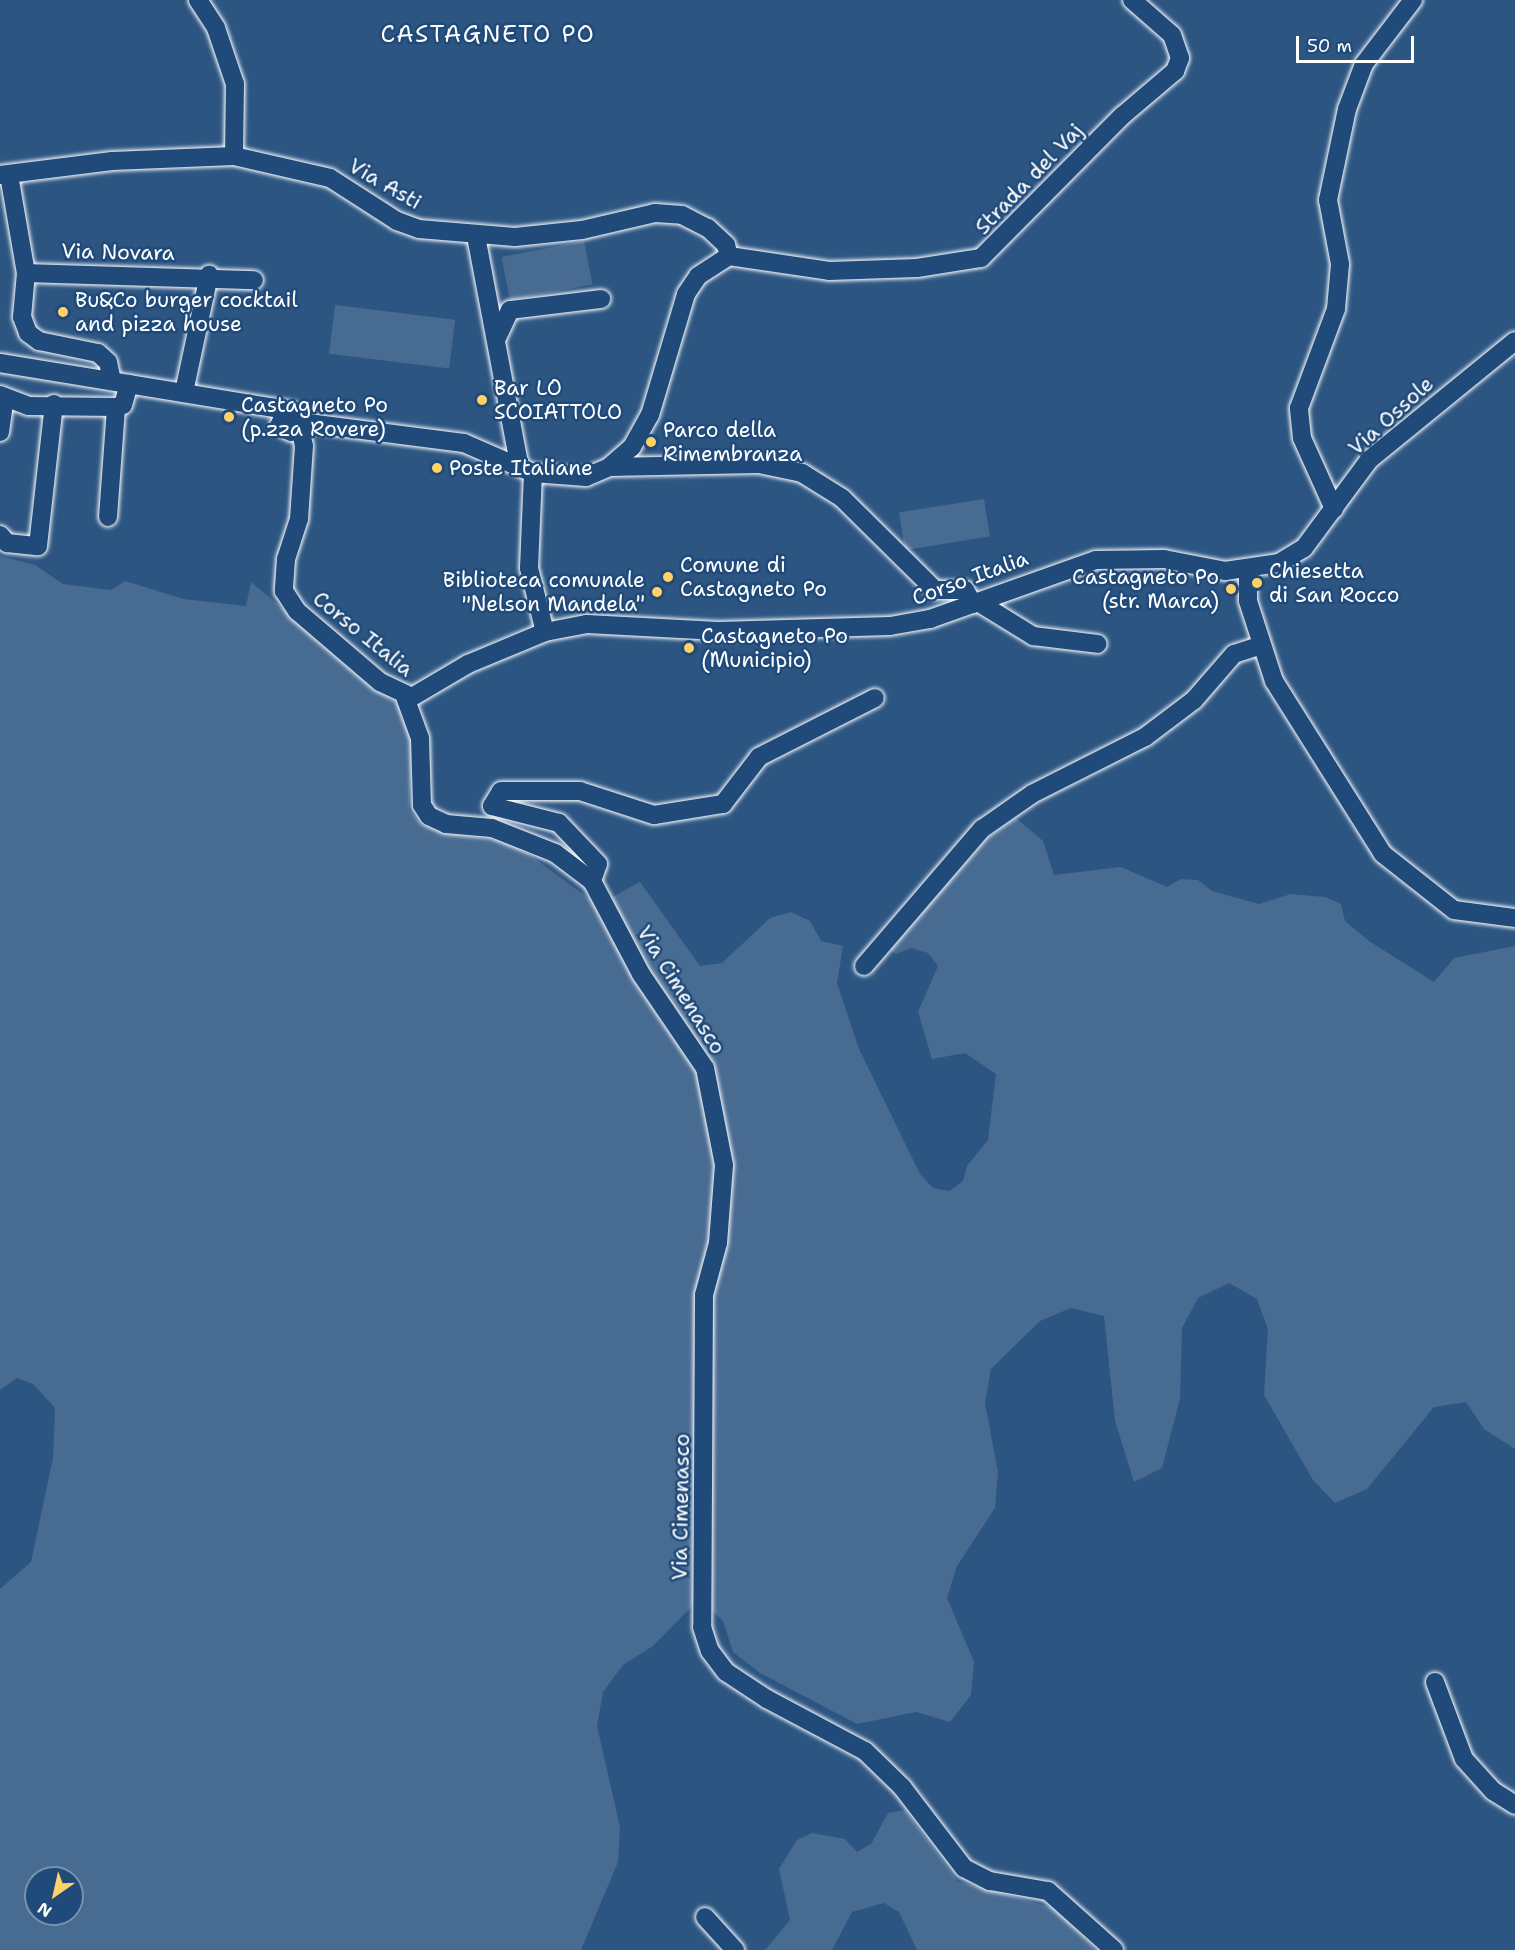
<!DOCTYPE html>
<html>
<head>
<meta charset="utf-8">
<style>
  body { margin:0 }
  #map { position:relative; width:1515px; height:1950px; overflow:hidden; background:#2c5582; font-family:"Shantell Sans",sans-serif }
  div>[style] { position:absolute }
  .green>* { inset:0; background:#486b92; transform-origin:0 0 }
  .roads { filter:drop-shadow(0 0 2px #fff) drop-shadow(0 0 2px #fff) }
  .minor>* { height:18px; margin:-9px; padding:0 9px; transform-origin:9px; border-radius:9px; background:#1f4a7a }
  .dots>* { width:16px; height:16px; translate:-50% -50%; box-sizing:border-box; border:3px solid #1f4a7a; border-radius:50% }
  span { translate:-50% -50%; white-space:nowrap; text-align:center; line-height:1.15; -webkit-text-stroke:5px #1f4a7a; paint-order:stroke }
  .street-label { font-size:21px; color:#fff }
  .poi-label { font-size:21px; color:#fff }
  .left { translate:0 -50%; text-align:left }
  .right { translate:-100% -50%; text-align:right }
  .quarter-label { font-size:24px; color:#fff; letter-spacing:1.5px }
  .north { position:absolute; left:24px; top:1866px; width:60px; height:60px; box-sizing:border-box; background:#1f4a7a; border:2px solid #7992af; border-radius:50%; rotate:214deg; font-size:16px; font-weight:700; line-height:24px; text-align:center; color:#fff }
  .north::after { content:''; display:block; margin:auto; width:21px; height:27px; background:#ffd166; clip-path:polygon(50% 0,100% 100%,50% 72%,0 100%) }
  .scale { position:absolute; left:1296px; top:36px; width:118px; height:27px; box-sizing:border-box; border:3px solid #fff; border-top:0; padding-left:8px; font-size:18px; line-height:21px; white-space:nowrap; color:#fff; -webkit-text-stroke:4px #1f4a7a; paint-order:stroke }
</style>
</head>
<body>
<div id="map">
  <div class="green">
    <div style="left:584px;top:241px;width:44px;height:84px;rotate:79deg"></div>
    <div style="left:335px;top:305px;width:121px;height:49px;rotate:7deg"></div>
    <div style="left:984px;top:499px;width:38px;height:86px;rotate:81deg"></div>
    <div style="clip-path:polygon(evenodd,0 556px,35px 565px,63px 584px,111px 590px,125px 581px,184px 599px,246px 606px,251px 582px,400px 707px,412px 738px,409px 810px,421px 824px,444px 833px,512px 842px,598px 905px,640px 882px,700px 966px,722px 963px,770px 918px,791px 912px,810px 921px,821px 941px,843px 946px,837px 983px,859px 1049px,920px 1174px,933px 1188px,949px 1191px,963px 1181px,967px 1166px,988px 1140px,996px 1074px,965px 1053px,932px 1059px,918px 1012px,938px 966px,928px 953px,911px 948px,896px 954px,889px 949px,986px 839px,1016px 818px,1043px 841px,1054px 875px,1121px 867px,1167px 887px,1181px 879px,1198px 880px,1212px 891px,1259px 904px,1291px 894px,1325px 897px,1341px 904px,1345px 921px,1369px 941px,1434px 982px,1454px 958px,1515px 946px,1515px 1449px,1484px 1429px,1466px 1402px,1434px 1407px,1367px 1489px,1335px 1503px,1313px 1480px,1264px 1395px,1268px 1329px,1257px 1299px,1229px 1283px,1198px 1298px,1182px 1328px,1180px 1399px,1162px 1468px,1134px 1482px,1115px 1421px,1104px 1316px,1071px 1308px,1040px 1321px,991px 1369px,985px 1403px,998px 1472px,995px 1508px,957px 1566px,947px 1598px,974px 1662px,971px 1695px,950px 1722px,916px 1712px,857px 1724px,760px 1673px,733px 1652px,723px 1621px,699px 1599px,653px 1646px,623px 1665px,603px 1692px,597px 1726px,620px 1827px,618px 1862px,581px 1950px,0 1950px,0 1589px,31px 1562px,53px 1458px,55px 1408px,33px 1384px,17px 1378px,0 1390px,0 556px,36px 1878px,72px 1878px,72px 1914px,36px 1914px,36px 1878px)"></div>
    <div style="clip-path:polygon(905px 1810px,957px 1881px,1054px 1908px,1096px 1950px,917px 1950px,899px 1912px,884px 1903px,852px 1912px,832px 1950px,765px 1950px,790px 1920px,779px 1869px,797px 1840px,812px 1833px,845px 1839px,857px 1852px,871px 1844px,888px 1813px)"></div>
  </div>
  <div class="roads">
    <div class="minor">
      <div style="left:198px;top:0;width:33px;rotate:57deg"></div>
      <div style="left:216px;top:28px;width:59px;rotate:71.3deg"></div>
      <div style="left:235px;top:84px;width:72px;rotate:90.8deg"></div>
      <div style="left:0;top:175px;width:113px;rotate:-7.1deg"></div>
      <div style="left:112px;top:161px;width:122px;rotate:-2.3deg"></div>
      <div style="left:234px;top:156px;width:98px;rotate:12.9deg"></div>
      <div style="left:330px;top:178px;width:80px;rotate:32.7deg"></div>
      <div style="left:397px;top:221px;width:23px;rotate:20deg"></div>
      <div style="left:419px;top:229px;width:96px;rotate:4.8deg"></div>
      <div style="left:515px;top:237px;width:67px;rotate:-6deg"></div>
      <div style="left:582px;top:230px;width:75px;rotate:-13.1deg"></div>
      <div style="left:655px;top:213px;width:27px;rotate:4deg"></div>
      <div style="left:682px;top:215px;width:29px;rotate:27deg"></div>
      <div style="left:708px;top:228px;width:25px;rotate:43deg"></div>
      <div style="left:726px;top:245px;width:11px;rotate:75deg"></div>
      <div style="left:9px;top:175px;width:99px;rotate:80.2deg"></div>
      <div style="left:26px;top:273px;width:44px;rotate:95.2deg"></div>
      <div style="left:22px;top:317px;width:17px;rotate:69deg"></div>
      <div style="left:28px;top:333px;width:14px;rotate:36deg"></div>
      <div style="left:39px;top:341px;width:60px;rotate:11.5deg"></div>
      <div style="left:98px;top:353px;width:13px;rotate:42deg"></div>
      <div style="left:108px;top:362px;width:19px;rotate:78deg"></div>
      <div style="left:476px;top:236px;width:231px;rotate:79.3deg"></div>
      <div style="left:729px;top:256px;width:101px;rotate:8.5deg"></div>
      <div style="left:829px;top:271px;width:88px;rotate:-2deg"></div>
      <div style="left:917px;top:268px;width:65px;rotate:-8.9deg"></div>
      <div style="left:981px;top:258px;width:200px;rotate:-45.2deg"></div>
      <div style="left:1122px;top:116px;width:70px;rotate:-40.3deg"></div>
      <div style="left:1175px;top:71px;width:14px;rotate:-69deg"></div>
      <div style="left:1180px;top:58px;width:24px;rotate:-109deg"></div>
      <div style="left:1172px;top:35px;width:53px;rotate:-138.8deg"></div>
      <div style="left:26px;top:273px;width:228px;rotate:1.8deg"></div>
      <div style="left:496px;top:340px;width:33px;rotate:-65deg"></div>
      <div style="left:510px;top:310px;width:92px;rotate:-6.9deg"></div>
      <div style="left:0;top:363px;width:297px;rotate:9.3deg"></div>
      <div style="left:293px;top:411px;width:13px;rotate:58deg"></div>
      <div style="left:300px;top:422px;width:13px;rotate:132deg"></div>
      <div style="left:291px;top:432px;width:13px;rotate:-153deg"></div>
      <div style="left:279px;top:426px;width:17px;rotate:-65deg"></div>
      <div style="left:184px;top:392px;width:120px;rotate:-77.9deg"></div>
      <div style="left:0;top:395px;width:30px;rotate:21deg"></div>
      <div style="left:28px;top:406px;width:88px;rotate:0.7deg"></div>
      <div style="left:116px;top:407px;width:7px;rotate:-16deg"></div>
      <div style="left:123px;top:405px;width:22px;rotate:-74deg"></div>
      <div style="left:300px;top:422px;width:165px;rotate:7.3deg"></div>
      <div style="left:464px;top:443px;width:75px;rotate:23.5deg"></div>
      <div style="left:533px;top:473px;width:53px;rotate:4.3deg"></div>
      <div style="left:586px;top:477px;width:25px;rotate:-23deg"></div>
      <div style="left:609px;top:467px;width:150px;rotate:-1.1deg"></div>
      <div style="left:759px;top:464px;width:44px;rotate:11.8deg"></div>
      <div style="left:802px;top:473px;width:47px;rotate:32deg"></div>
      <div style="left:842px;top:498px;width:131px;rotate:44.7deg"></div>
      <div style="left:935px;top:590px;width:30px"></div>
      <div style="left:965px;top:590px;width:16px;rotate:60deg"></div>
      <div style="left:300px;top:426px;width:20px;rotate:79deg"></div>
      <div style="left:304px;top:446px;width:73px;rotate:93.9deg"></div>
      <div style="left:299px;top:519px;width:42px;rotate:108deg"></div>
      <div style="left:286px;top:559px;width:32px;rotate:94deg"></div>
      <div style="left:284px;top:591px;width:24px;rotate:57deg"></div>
      <div style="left:297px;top:611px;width:109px;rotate:40.5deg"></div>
      <div style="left:380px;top:682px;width:35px;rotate:25deg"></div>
      <div style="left:412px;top:697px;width:65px;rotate:-30.5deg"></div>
      <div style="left:468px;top:664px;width:83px;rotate:-22.6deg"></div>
      <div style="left:545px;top:632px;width:43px;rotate:-10.8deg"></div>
      <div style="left:587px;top:624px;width:131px;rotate:3.1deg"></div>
      <div style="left:718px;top:631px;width:172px;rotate:-1.7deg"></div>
      <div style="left:890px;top:626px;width:41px;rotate:-9.9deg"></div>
      <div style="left:930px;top:619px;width:176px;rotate:-19.6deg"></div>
      <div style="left:1096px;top:560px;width:68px;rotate:-0.8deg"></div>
      <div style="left:1164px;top:559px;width:62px;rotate:11.1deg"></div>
      <div style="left:1225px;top:571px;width:55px;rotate:-8.4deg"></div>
      <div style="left:1279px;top:563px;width:29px;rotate:-31deg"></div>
      <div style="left:1304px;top:548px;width:109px;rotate:-53.5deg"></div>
      <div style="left:1369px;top:460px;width:188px;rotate:-39.2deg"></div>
      <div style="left:0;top:432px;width:35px;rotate:-82deg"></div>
      <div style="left:609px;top:467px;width:30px;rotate:-41deg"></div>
      <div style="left:632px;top:447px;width:37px;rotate:-61deg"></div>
      <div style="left:650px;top:415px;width:126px;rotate:-73.4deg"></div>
      <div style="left:686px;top:294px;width:22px;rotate:-56deg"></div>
      <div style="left:698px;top:276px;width:37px;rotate:-33deg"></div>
      <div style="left:533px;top:473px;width:95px;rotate:92.4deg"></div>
      <div style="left:529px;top:568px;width:66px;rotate:76deg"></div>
      <div style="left:1334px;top:509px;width:78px;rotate:-114.3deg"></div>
      <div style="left:1302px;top:438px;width:30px;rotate:-96deg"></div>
      <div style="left:1299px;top:408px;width:106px;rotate:-69.5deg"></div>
      <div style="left:1336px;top:309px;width:45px;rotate:-84.9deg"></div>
      <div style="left:1340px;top:264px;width:65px;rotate:-100.6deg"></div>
      <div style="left:1328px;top:200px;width:93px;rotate:-78.2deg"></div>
      <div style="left:1347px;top:109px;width:48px;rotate:-69.3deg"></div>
      <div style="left:1364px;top:64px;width:81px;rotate:-52.6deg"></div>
      <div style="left:108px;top:517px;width:110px;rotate:-85.8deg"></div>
      <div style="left:0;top:535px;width:11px;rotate:49deg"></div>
      <div style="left:7px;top:543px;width:31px;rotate:6deg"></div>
      <div style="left:38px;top:546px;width:143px;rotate:-83.6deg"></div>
      <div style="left:1248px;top:571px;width:30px;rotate:90deg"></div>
      <div style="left:1248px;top:601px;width:84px;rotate:72deg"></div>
      <div style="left:1274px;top:681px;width:204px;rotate:57.8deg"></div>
      <div style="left:1383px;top:854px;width:90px;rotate:38.3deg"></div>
      <div style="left:1454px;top:910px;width:62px;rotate:7.5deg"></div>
      <div style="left:978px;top:602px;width:65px;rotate:31.7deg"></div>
      <div style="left:1033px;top:636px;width:65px;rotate:7deg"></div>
      <div style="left:405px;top:697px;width:44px;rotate:69.9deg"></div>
      <div style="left:420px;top:738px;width:67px;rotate:88.3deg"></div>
      <div style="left:422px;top:805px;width:13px;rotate:58deg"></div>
      <div style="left:429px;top:816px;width:19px;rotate:25deg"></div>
      <div style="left:446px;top:824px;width:46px;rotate:5deg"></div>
      <div style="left:492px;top:828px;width:68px;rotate:21.6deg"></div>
      <div style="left:555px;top:853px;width:46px;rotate:37.1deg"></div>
      <div style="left:592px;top:881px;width:105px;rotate:62.2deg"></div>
      <div style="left:641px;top:974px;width:114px;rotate:55.8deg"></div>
      <div style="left:705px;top:1068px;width:99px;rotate:78.9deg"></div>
      <div style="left:724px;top:1165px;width:78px;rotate:94.4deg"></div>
      <div style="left:718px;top:1243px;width:54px;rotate:105.1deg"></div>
      <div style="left:704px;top:1295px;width:332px;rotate:90.3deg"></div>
      <div style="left:702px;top:1627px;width:25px;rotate:72deg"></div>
      <div style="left:710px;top:1651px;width:26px;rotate:53deg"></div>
      <div style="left:726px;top:1672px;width:49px;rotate:33.4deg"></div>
      <div style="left:767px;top:1699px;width:111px;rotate:28deg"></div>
      <div style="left:865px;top:1751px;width:52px;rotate:44.2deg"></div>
      <div style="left:902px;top:1787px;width:102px;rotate:52.6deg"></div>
      <div style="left:964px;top:1868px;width:29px;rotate:27deg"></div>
      <div style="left:990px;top:1881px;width:59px;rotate:9.8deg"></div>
      <div style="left:1048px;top:1891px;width:89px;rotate:41.8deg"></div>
      <div style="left:592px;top:881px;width:18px;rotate:-71deg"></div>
      <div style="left:598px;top:864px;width:57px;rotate:-133.6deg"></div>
      <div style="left:559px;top:823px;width:69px;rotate:-165.8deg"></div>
      <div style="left:492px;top:806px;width:17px;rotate:-59deg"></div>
      <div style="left:501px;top:791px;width:79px"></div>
      <div style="left:580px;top:791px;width:78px;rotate:18deg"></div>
      <div style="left:654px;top:815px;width:70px;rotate:-9.1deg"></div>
      <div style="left:723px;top:804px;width:59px;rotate:-52.5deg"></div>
      <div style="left:759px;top:757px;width:130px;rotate:-27deg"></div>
      <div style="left:864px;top:966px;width:181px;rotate:-49.3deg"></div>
      <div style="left:982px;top:829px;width:61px;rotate:-35deg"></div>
      <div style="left:1032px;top:794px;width:127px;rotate:-26.8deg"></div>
      <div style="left:1145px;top:737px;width:61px;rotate:-37.1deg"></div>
      <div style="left:1194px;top:700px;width:61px;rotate:-49deg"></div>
      <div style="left:1234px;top:654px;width:26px;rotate:-18deg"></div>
      <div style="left:1435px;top:1682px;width:82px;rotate:69.4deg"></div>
      <div style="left:1464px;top:1759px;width:43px;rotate:47.8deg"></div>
      <div style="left:1493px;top:1791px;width:26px;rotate:32deg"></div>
      <div style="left:705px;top:1917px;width:45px;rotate:47.7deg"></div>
    </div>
  </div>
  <div class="dots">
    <div style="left:63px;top:312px;background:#ffd166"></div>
    <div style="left:482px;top:400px;background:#ffd166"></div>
    <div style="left:229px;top:417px;background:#ffd166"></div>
    <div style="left:651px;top:442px;background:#ffd166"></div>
    <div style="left:437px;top:468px;background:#ffd166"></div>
    <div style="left:668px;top:577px;background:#ffd166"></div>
    <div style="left:1257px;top:583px;background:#ffd166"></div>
    <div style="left:1231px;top:589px;background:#ffd166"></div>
    <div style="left:657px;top:592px;background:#ffd166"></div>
    <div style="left:689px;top:648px;background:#ffd166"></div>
  </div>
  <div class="street-label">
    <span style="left:1029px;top:179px;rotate:-46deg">Strada del Vaj</span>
    <span style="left:385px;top:184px;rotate:30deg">Via Asti</span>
    <span style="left:118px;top:252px;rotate:1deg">Via Novara</span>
    <span style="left:1391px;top:416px;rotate:-42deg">Via Ossole</span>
    <span style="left:970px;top:578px;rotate:-20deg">Corso Italia</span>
    <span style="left:363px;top:634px;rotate:39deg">Corso Italia</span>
    <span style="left:681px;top:990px;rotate:58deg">Via Cimenasco</span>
    <span style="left:681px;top:1507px;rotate:-89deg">Via Cimenasco</span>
  </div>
  <div class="poi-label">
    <span class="left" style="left:75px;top:312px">Bu&amp;Co burger cocktail<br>and pizza house</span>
    <span class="left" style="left:494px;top:400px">Bar LO<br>SCOIATTOLO</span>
    <span class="left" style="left:241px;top:417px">Castagneto Po<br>(p.zza Rovere)</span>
    <span class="left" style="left:663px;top:442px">Parco della<br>Rimembranza</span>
    <span class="left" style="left:449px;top:468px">Poste Italiane</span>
    <span class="left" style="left:680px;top:577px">Comune di<br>Castagneto Po</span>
    <span class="left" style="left:1269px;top:583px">Chiesetta<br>di San Rocco</span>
    <span class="right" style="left:1219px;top:589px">Castagneto Po<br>(str. Marca)</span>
    <span class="right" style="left:645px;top:592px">Biblioteca comunale<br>"Nelson Mandela"</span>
    <span class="left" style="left:701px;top:648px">Castagneto Po<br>(Municipio)</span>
  </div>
  <div class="quarter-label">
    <span style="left:488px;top:35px">CASTAGNETO PO</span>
  </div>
  <div class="north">N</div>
  <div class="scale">50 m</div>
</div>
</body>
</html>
